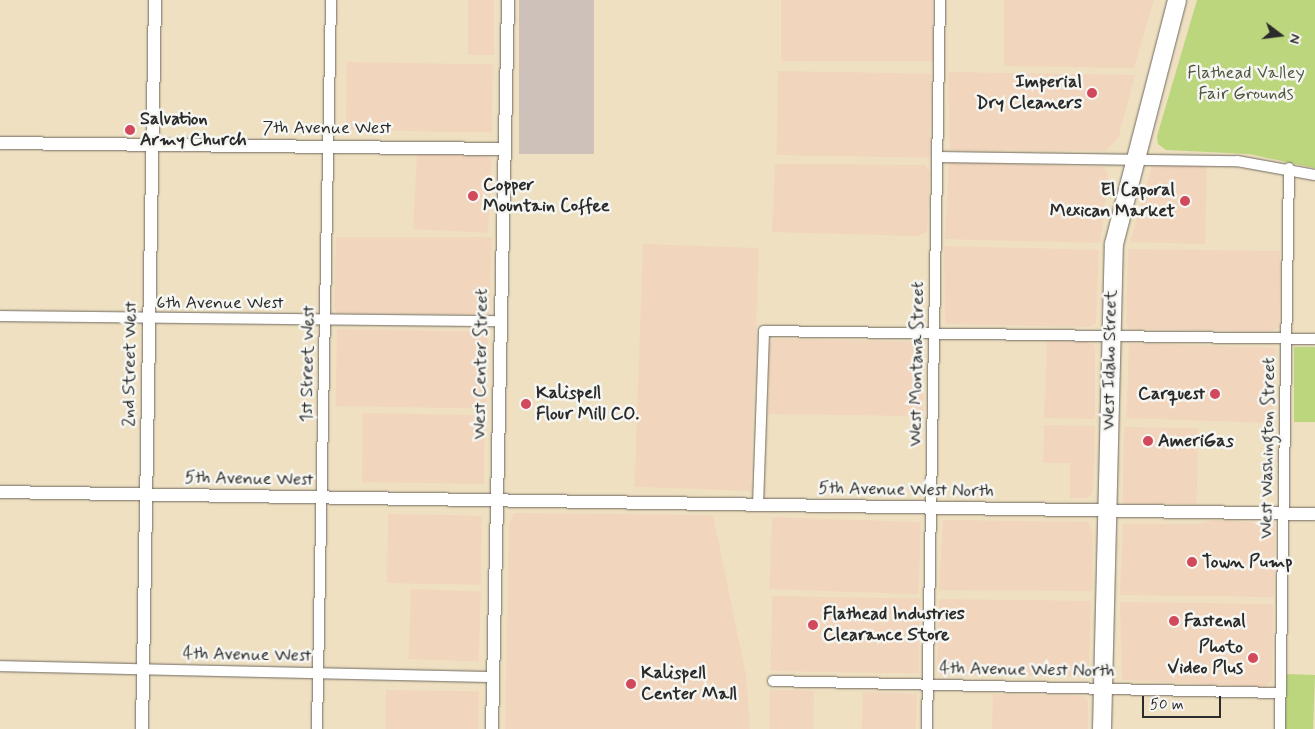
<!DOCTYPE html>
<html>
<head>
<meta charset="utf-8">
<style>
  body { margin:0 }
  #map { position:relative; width:1315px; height:729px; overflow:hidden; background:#efe0c2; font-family:Mynerve,sans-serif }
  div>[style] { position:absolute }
  .built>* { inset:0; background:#f1d5bc; transform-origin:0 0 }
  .industrial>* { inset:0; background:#cec1b9; transform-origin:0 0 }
  .green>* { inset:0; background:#bbd67c; transform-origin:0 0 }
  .roads { filter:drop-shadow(0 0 1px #706a60) drop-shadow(0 0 1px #706a60) }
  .minor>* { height:10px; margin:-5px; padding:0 5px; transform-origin:5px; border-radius:5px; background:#fff }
  .tertiary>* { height:12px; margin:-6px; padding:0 6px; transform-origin:6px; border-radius:6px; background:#fff }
  .trunk>* { height:18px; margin:-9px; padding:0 9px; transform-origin:9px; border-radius:9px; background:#fff }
  .dots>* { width:14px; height:14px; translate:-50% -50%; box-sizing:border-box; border:2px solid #f6f6f2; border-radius:50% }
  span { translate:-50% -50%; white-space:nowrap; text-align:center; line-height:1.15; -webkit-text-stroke:5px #f6f6f2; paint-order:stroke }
  .park-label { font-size:18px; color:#4f563f }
  .poi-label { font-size:18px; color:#2b2b2b; font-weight:700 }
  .right { translate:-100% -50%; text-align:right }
  .left { translate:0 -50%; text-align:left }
  .street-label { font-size:18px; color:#2b2b2b }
  .north { position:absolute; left:1255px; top:10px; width:50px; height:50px; -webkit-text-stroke:4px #f6f6f2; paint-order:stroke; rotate:105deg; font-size:14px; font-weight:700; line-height:20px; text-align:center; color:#2b2b2b }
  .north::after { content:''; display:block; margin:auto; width:18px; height:22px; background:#2b2b2b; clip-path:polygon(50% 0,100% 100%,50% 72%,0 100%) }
  .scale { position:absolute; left:1142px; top:696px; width:79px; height:22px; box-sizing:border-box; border:2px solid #2b2b2b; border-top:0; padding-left:6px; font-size:15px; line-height:18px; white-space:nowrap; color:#2b2b2b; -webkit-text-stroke:4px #f6f6f2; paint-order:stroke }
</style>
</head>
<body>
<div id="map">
  <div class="built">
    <div style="left:468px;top:0;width:26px;height:55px"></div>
    <div style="left:781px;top:0;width:152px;height:61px"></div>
    <div style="clip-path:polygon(1004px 0,1154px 0,1134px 68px,1004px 66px)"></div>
    <div style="left:347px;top:62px;width:146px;height:68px;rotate:1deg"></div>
    <div style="left:778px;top:71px;width:153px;height:84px;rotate:1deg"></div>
    <div style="clip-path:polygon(948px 72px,1134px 75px,1135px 75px,1118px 139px,1105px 151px,950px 150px)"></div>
    <div style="left:417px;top:153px;width:75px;height:76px;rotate:3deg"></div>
    <div style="clip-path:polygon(949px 162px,1103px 167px,1108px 174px,1107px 192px,1100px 243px,945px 239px)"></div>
    <div style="clip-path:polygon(775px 164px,925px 165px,930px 172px,927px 232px,917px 236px,772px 232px)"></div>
    <div style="clip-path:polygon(1152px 165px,1207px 165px,1205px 244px,1130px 242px)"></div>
    <div style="clip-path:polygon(336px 237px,492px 237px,489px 314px,338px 313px,334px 308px)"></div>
    <div style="left:643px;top:244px;width:116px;height:243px;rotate:2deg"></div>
    <div style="clip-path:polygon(944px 246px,1099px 250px,1096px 323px,1090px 327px,945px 324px)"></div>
    <div style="clip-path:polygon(1128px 249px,1280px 251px,1279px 327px,1273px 331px,1130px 329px,1126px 325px)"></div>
    <div style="left:337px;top:329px;width:151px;height:77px;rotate:1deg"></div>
    <div style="clip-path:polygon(773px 339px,924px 342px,923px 416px,769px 414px,768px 345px)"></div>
    <div style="clip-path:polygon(1047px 341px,1087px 342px,1095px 346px,1095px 419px,1044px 418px)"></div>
    <div style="left:1129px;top:343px;width:147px;height:75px;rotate:2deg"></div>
    <div style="left:363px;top:413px;width:122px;height:69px;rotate:1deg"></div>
    <div style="clip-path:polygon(1044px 425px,1095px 426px,1093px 491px,1088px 498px,1070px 498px,1070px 463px,1043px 463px)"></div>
    <div style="left:1124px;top:427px;width:74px;height:76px;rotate:1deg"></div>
    <div style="clip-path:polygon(514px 513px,713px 515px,746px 675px,750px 729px,505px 729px,509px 524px)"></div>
    <div style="left:388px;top:514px;width:94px;height:69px;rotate:1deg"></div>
    <div style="left:772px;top:517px;width:149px;height:72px;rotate:2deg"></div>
    <div style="clip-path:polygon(943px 520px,1088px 522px,1093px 532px,1092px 591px,939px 590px)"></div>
    <div style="clip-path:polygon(1214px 520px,1275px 524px,1274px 597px,1120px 595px,1123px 524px,1198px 524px)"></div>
    <div style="left:411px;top:589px;width:70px;height:70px;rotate:2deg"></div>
    <div style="left:772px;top:596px;width:148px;height:75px;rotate:1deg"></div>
    <div style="clip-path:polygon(939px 599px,1091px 601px,1089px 671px,1077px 677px,941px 675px,937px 670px)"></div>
    <div style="clip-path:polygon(1120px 602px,1273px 604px,1272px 681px,1265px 687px,1122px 680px)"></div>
    <div style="left:386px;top:690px;width:93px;height:39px;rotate:1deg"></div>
    <div style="left:770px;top:690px;width:44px;height:39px;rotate:1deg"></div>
    <div style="left:863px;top:692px;width:54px;height:37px;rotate:2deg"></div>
    <div style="clip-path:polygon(993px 694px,1083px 696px,1088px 700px,1088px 729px,992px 729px)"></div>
  </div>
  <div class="industrial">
    <div style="left:519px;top:0;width:75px;height:154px"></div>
  </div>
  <div class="green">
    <div style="clip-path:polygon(1197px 0,1315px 0,1315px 168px,1249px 154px,1166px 150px,1158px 144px,1157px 136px)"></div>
    <div style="left:1294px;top:347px;width:21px;height:75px"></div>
    <div style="left:1287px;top:674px;width:28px;height:55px;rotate:2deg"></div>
  </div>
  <div class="roads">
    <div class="minor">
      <div style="left:937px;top:157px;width:300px;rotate:0.8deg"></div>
      <div style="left:1237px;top:161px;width:79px;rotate:10.2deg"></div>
      <div style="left:0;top:316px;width:499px;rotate:0.6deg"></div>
      <div style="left:758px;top:505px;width:174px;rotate:-88deg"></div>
      <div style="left:764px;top:331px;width:551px;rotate:0.83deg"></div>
      <div style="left:0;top:666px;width:494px;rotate:1.3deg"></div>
      <div style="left:773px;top:681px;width:507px;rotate:1.36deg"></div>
      <div style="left:317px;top:729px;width:729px;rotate:-88.9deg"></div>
      <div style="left:927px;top:729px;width:729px;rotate:-88.98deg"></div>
      <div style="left:1280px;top:729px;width:561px;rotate:-89.08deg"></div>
    </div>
    <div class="tertiary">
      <div style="left:0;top:143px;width:503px;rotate:0.68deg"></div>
      <div style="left:0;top:492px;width:1315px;rotate:0.96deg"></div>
      <div style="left:142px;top:729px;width:729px;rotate:-88.98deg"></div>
      <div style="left:492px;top:729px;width:729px;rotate:-88.74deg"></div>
    </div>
    <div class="trunk">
      <div style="left:1102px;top:729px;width:485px;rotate:-88.6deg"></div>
      <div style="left:1114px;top:244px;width:252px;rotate:-75.5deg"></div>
    </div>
  </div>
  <div class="dots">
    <div style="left:1092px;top:93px;background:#d1495b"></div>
    <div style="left:130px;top:130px;background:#d1495b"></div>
    <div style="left:473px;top:196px;background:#d1495b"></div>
    <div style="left:1185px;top:201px;background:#d1495b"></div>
    <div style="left:1215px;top:394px;background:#d1495b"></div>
    <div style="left:526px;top:404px;background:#d1495b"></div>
    <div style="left:1148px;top:441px;background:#d1495b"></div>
    <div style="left:1192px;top:562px;background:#d1495b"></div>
    <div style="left:1174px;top:621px;background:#d1495b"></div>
    <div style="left:813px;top:625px;background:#d1495b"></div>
    <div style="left:1253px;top:658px;background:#d1495b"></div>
    <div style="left:631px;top:684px;background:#d1495b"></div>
  </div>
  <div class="park-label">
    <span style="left:1246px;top:84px">Flathead Valley<br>Fair Grounds</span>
  </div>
  <div class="poi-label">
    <span class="right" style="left:1082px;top:93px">Imperial<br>Dry Cleaners</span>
    <span class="left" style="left:140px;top:130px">Salvation<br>Army Church</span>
    <span class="left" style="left:483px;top:196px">Copper<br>Mountain Coffee</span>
    <span class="right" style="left:1175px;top:201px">El Caporal<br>Mexican Market</span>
    <span class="left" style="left:536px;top:404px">Kalispell<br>Flour Mill CO.</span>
    <span class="right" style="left:1205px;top:394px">Carquest</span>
    <span class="left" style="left:1158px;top:441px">AmeriGas</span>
    <span class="left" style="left:1202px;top:562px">Town Pump</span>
    <span class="left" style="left:823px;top:625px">Flathead Industries<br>Clearance Store</span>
    <span class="left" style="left:1184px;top:621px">Fastenal</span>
    <span class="right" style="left:1243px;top:658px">Photo<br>Video Plus</span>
    <span class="left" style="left:641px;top:684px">Kalispell<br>Center Mall</span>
  </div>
  <div class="street-label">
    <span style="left:327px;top:128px">7th Avenue West</span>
    <span style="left:220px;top:303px">6th Avenue West</span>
    <span style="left:1110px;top:360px;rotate:-89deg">West Idaho Street</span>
    <span style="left:130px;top:364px;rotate:-89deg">2nd Street West</span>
    <span style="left:308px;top:364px;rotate:-89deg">1st Street West</span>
    <span style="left:481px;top:364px;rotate:-89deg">West Center Street</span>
    <span style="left:917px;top:364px;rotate:-89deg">West Montana Street</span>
    <span style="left:1268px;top:448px;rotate:-89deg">West Washington Street</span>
    <span style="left:249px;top:479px;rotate:1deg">5th Avenue West</span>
    <span style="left:906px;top:490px;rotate:1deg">5th Avenue West North</span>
    <span style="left:247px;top:655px;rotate:1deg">4th Avenue West</span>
    <span style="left:1027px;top:670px;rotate:1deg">4th Avenue West North</span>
  </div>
  <div class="north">N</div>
  <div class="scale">50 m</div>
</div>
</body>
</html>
